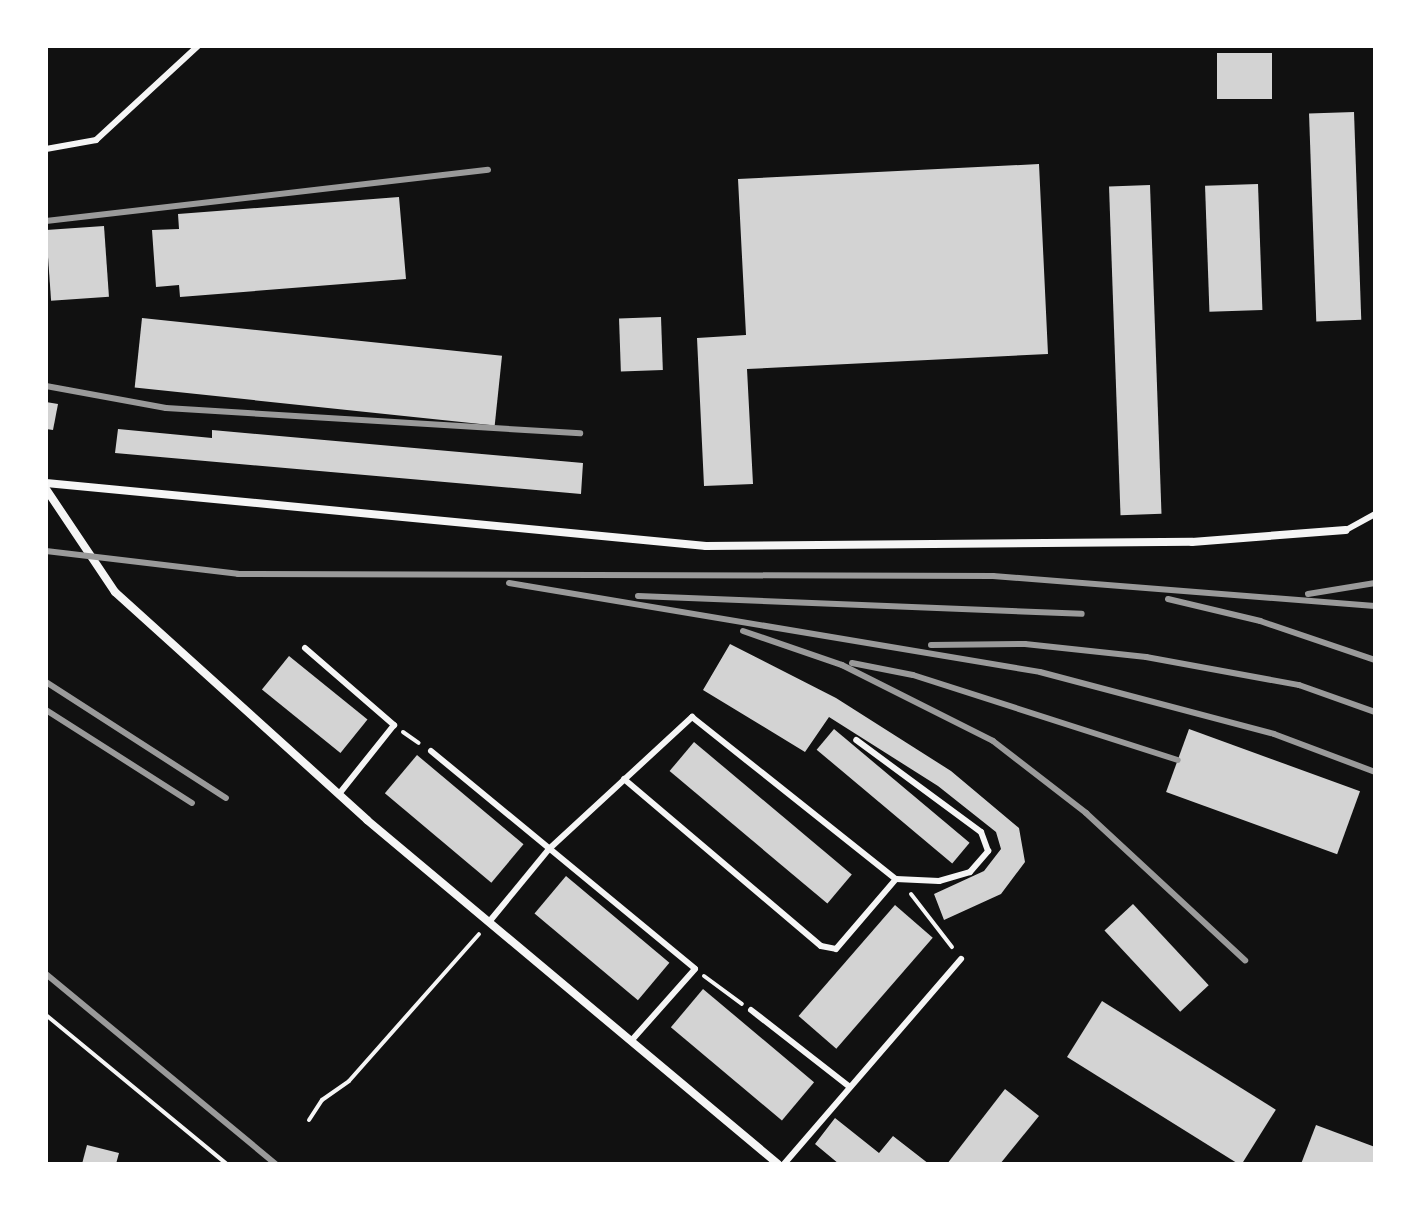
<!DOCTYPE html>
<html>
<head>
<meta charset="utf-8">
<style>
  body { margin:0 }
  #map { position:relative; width:1421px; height:1210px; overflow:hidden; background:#111; font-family:Montserrat,sans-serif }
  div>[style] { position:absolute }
  .building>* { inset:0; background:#d3d3d3; transform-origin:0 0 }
  .path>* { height:4px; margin:-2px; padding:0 2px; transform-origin:2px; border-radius:2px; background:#f5f5f5 }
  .service>* { height:6px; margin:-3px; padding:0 3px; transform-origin:3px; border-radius:3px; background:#f5f5f5 }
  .minor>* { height:8px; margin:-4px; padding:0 4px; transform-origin:4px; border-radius:4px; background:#f5f5f5 }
  .rail>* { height:6px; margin:-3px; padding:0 3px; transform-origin:3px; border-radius:3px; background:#9a9a9a }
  span { translate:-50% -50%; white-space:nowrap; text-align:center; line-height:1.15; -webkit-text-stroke:8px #fff; paint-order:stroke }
  .frame { position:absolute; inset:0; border:48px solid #fff; pointer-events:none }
</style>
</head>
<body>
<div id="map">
  <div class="building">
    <div style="left:1217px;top:53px;width:55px;height:46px"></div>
    <div style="left:1354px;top:112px;width:208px;height:45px;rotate:88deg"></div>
    <div style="clip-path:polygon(1039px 164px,1048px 354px,747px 369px,753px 484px,704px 486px,697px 338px,746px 335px,738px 179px)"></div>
    <div style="left:1258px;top:184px;width:126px;height:53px;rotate:88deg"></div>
    <div style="left:1150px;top:185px;width:329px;height:41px;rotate:88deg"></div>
    <div style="clip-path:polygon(399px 197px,406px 279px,180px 297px,179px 285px,156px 287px,152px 230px,179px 229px,178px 214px)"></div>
    <div style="left:104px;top:226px;width:71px;height:58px;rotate:86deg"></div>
    <div style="left:661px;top:317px;width:53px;height:42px;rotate:88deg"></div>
    <div style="left:142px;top:318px;width:362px;height:70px;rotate:6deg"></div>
    <div style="clip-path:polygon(46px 402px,58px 404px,53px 430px,46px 429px)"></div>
    <div style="clip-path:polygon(118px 429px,212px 438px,212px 430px,583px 463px,581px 494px,115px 453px)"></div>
    <div style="clip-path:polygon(730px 644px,836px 698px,951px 771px,1019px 828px,1025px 862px,1001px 894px,944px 920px,934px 894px,984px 871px,1001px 849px,996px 832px,938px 786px,829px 717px,805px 752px,703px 690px)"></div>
    <div style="left:289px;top:656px;width:101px;height:43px;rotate:39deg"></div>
    <div style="left:834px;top:729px;width:177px;height:27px;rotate:40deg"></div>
    <div style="left:1189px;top:729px;width:182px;height:67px;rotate:20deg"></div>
    <div style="left:694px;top:742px;width:206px;height:38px;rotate:40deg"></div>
    <div style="left:417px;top:755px;width:139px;height:50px;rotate:40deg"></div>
    <div style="left:566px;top:876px;width:135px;height:49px;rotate:40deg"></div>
    <div style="left:1133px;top:904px;width:111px;height:39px;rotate:47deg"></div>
    <div style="left:895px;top:905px;width:50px;height:147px;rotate:41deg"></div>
    <div style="left:703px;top:989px;width:145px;height:50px;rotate:40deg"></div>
    <div style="left:1102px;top:1001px;width:205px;height:66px;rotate:32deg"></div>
    <div style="clip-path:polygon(1005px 1089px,1039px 1116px,1000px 1164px,947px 1164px)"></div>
    <div style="clip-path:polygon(835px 1118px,879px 1153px,893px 1136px,929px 1164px,839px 1164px,815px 1144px)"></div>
    <div style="clip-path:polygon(1316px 1125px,1375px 1147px,1375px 1164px,1301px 1164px)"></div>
    <div style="clip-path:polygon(87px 1145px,119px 1153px,116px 1164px,82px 1164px)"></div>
  </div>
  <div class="path">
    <div style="left:403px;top:732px;width:19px;rotate:35deg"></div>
    <div style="left:911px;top:894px;width:67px;rotate:52.3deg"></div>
    <div style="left:704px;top:976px;width:47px;rotate:36.4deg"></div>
    <div style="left:46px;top:1015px;width:234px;rotate:39.5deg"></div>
    <div style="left:309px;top:1120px;width:24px;rotate:-57deg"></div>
    <div style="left:322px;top:1100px;width:33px;rotate:-35deg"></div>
    <div style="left:349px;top:1081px;width:196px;rotate:-48.5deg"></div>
  </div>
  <div class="service">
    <div style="left:46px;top:149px;width:51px;rotate:-10.2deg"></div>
    <div style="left:96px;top:140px;width:139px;rotate:-42.7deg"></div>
    <div style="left:1346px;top:530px;width:33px;rotate:-29deg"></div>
    <div style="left:305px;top:648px;width:118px;rotate:40.9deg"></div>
    <div style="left:394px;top:725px;width:88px;rotate:128.6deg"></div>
    <div style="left:431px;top:751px;width:342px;rotate:39.5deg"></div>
    <div style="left:695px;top:969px;width:96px;rotate:131.6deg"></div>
    <div style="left:624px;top:779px;width:258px;rotate:40.3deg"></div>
    <div style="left:821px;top:946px;width:15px;rotate:11deg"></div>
    <div style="left:836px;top:949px;width:92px;rotate:-49.4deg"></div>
    <div style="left:489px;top:922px;width:94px;rotate:-50.6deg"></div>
    <div style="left:549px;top:849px;width:195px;rotate:-42.7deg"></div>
    <div style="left:692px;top:717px;width:260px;rotate:38.5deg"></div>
    <div style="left:896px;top:879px;width:43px;rotate:2.7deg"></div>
    <div style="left:939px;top:881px;width:32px;rotate:-16deg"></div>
    <div style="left:970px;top:872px;width:28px;rotate:-49deg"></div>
    <div style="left:988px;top:851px;width:20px;rotate:-110deg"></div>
    <div style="left:981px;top:832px;width:155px;rotate:-143.6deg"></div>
    <div style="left:751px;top:1010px;width:125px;rotate:37.9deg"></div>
    <div style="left:784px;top:1164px;width:271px;rotate:-49.2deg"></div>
  </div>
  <div class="minor">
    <div style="left:46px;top:483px;width:663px;rotate:5.45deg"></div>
    <div style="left:706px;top:546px;width:486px;rotate:-0.5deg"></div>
    <div style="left:1192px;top:542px;width:154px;rotate:-4.5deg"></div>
    <div style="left:46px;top:489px;width:124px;rotate:56.2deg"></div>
    <div style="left:115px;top:592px;width:340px;rotate:42.1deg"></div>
    <div style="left:367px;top:820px;width:536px;rotate:39.93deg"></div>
  </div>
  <div class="rail">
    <div style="left:46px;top:221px;width:445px;rotate:-6.6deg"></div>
    <div style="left:46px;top:386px;width:122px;rotate:10.4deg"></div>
    <div style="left:166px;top:408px;width:415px;rotate:3.5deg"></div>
    <div style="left:46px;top:551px;width:193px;rotate:6.8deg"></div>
    <div style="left:238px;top:574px;width:755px;rotate:0.15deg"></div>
    <div style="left:993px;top:576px;width:383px;rotate:4.5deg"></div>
    <div style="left:509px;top:583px;width:538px;rotate:9.51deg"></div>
    <div style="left:1040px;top:672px;width:242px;rotate:14.8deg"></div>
    <div style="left:1274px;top:734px;width:108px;rotate:20.6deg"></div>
    <div style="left:1308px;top:594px;width:68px;rotate:-9.3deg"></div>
    <div style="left:638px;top:596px;width:444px;rotate:2.3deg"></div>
    <div style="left:1168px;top:599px;width:95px;rotate:13.4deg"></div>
    <div style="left:1260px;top:621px;width:121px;rotate:18.7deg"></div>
    <div style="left:743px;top:631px;width:105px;rotate:19deg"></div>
    <div style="left:842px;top:665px;width:169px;rotate:26.7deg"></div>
    <div style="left:993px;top:741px;width:118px;rotate:37.7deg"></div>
    <div style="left:1086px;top:813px;width:217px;rotate:42.8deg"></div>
    <div style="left:931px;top:645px;width:94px;rotate:-0.6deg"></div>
    <div style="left:1025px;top:644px;width:122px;rotate:6.1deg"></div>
    <div style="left:1146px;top:657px;width:156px;rotate:10.4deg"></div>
    <div style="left:1299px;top:685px;width:81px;rotate:19.6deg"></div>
    <div style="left:852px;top:663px;width:62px;rotate:11.1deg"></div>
    <div style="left:913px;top:675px;width:278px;rotate:17.8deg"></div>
    <div style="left:46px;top:682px;width:214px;rotate:32.8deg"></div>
    <div style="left:46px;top:710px;width:173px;rotate:32.5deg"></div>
    <div style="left:46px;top:974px;width:298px;rotate:39.6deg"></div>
  </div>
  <div class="frame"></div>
</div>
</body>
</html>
